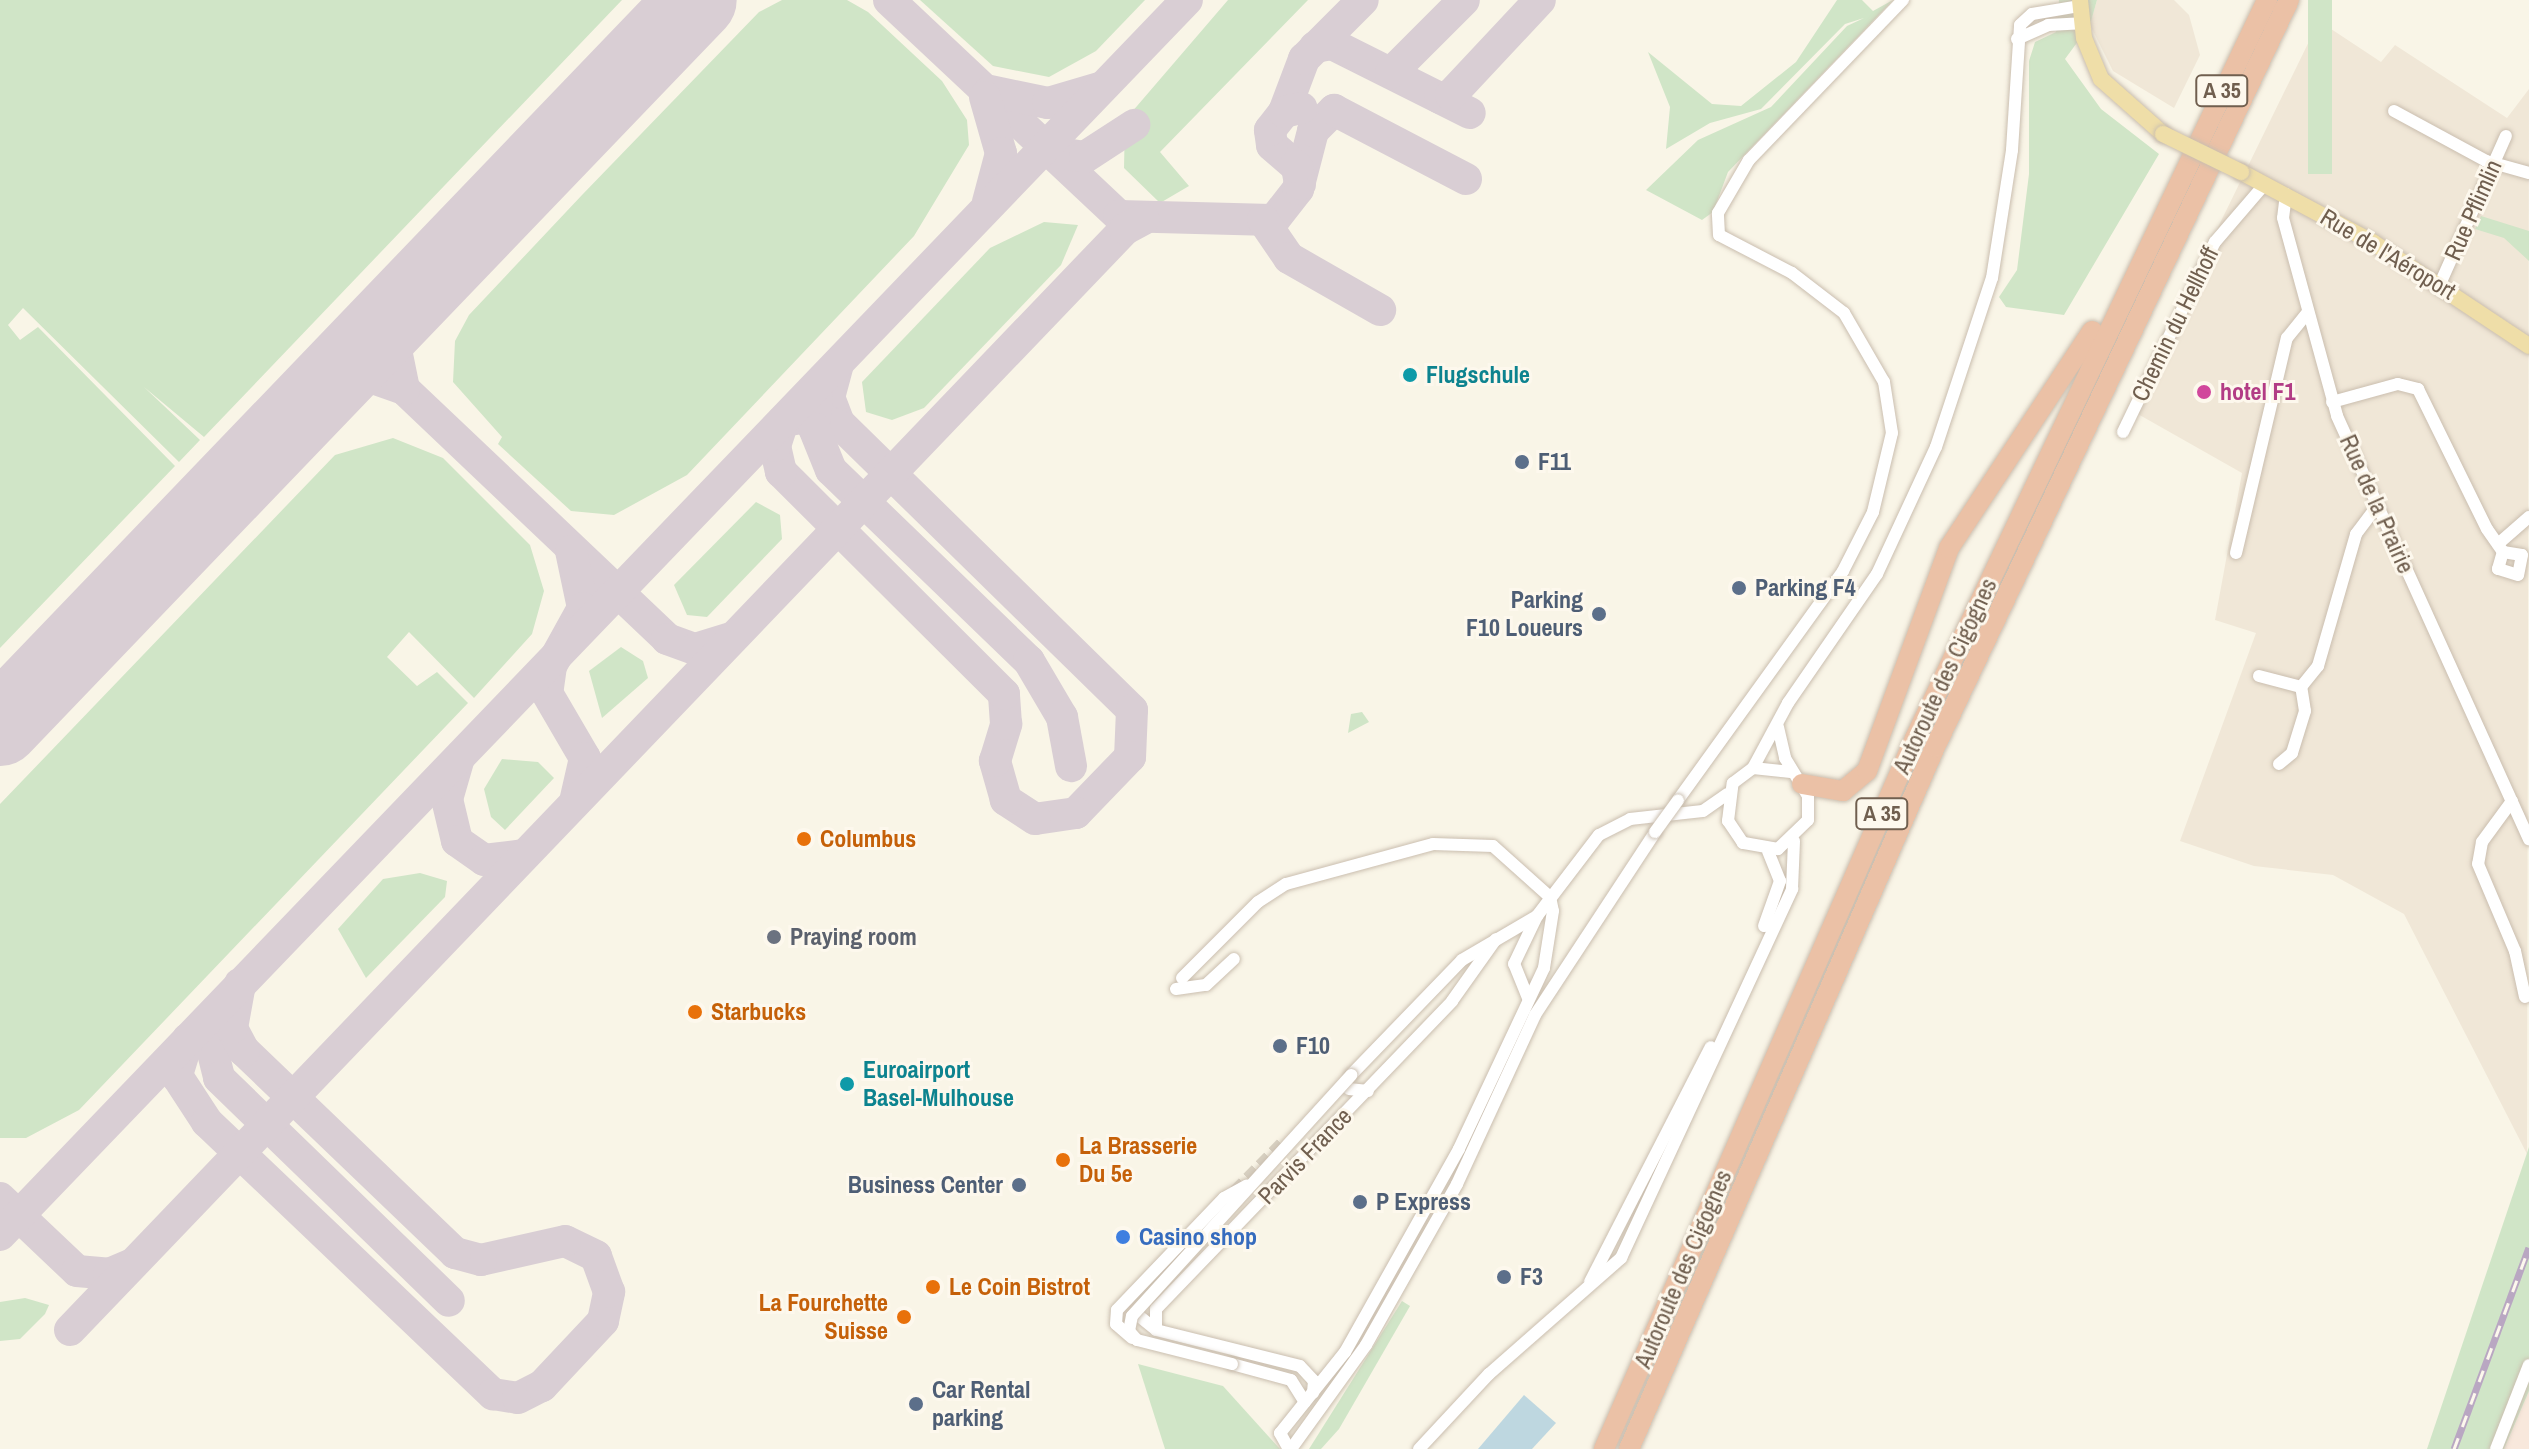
<!DOCTYPE html>
<html>
<head>
<meta charset="utf-8">
<style>
  body { margin:0 }
  #map { position:relative; width:2529px; height:1449px; overflow:hidden; background:#f9f5e7; font-family:"Archivo Narrow",sans-serif }
  div>[style] { position:absolute }
  .residential>* { inset:0; background:#f0e7d7 }
  .commercial>* { inset:0; background:#f8e8dc }
  .green>* { inset:0; background:#d0e5c7; transform-origin:0 0 }
  .water>* { inset:0; background:#bed7e0 }
  .taxiway>* { height:32px; margin:-16px; padding:0 16px; transform-origin:16px; border-radius:16px; background:#d9ced4 }
  .runway>* { height:80px; margin:-40px; padding:0 40px; transform-origin:40px; border-radius:40px; background:#d9ced4 }
  .minor-tunnel>* { height:12px; margin-top:-6px; transform-origin:0; background:repeating-linear-gradient(90deg,#d7d0c1 0 12px,transparent 0 18px) }
  .roads { filter:drop-shadow(0 0 2px #cabeaf) drop-shadow(0 0 2px #cabeaf) }
  .minor>* { height:12px; margin:-6px; padding:0 6px; transform-origin:6px; border-radius:6px; background:#fff }
  .major>* { height:16px; margin:-8px; padding:0 8px; transform-origin:8px; border-radius:8px; background:#efdea8 }
  .highway>* { height:20px; margin:-10px; padding:0 10px; transform-origin:10px; border-radius:10px; background:#ebc1a6 }
  .rail>* { height:7px; margin-top:-3.5px; transform-origin:0; background:repeating-linear-gradient(90deg,#fdf8ed 0 12px,#b9a7c2 0 24px); box-sizing:border-box; border-block:2px solid #b9a7c2 }
  .bridges { filter:drop-shadow(0 0 2px #cabeaf) drop-shadow(0 0 2px #cabeaf) }
  .minor-bridge>* { height:12px; margin:-6px; padding:0 6px; transform-origin:6px; border-radius:6px; background:#fff }
  .major-bridge>* { height:16px; margin:-8px; padding:0 8px; transform-origin:8px; border-radius:8px; background:#efdea8 }
  .dots>* { width:22px; height:22px; translate:-50% -50%; box-sizing:border-box; border:4px solid #fdf8ed; border-radius:50% }
  span { translate:-50% -50%; white-space:nowrap; text-align:center; line-height:1.15; -webkit-text-stroke:6px #fdf8ed; paint-order:stroke }
  .shield-label span { padding:2px 6px; background:#fdf8ed; border:2px solid; border-radius:6px; -webkit-text-stroke-width:0 }
  .shield-label { font-size:22px; color:#705f4f; font-weight:700 }
  .street-label { font-size:24px; color:#705f4f }
  .culture-label { font-size:24px; color:#0d838f; font-weight:700 }
  .left { translate:0 -50%; text-align:left }
  .hotel-label { font-size:24px; color:#b23c85; font-weight:700 }
  .service-label { font-size:24px; color:#4e5e75; font-weight:700 }
  .right { translate:-100% -50%; text-align:right }
  .food-label { font-size:24px; color:#c56008; font-weight:700 }
  .worship-label { font-size:24px; color:#5b616d; font-weight:700 }
  .shop-label { font-size:24px; color:#366cbe; font-weight:700 }
</style>
</head>
<body>
<div id="map">
  <div class="residential">
    <div style="clip-path:polygon(2097px 0,2174px 0,2189px 15px,2200px 55px,2174px 108px,2113px 71px,2090px 25px)"></div>
    <div style="clip-path:polygon(2319px 21px,2381px 62px,2395px 45px,2507px 118px,2529px 89px,2527px 1154px,2404px 914px,2333px 875px,2254px 866px,2180px 841px,2256px 633px,2215px 620px,2242px 473px,2129px 409px)"></div>
  </div>
  <div class="commercial">
    <div style="clip-path:polygon(2529px 1391px,2529px 1449px,2504px 1449px,2508px 1441px)"></div>
  </div>
  <div class="green">
    <div style="clip-path:polygon(0 0,622px 0,204px 437px,144px 387px,200px 440px,179px 462px,23px 308px,8px 325px,20px 340px,38px 327px,175px 466px,0 648px)"></div>
    <div style="clip-path:polygon(782px 0,847px 0,868px 12px,942px 81px,967px 120px,969px 145px,914px 236px,687px 475px,614px 515px,571px 511px,498px 444px,502px 437px,453px 382px,455px 341px,469px 315px,582px 195px,759px 12px)"></div>
    <div style="clip-path:polygon(920px 0,1145px 0,1096px 51px,1049px 77px,993px 66px)"></div>
    <div style="clip-path:polygon(1228px 0,1308px 0,1160px 152px,1189px 186px,1160px 203px,1124px 168px,1125px 120px)"></div>
    <div style="clip-path:polygon(1837px 0,1862px 0,1873px 11px,1893px 0,1728px 172px,1713px 212px,1702px 220px,1646px 190px,1698px 140px,1771px 107px,1847px 26px,1864px 18px,1845px 24px,1761px 109px,1710px 123px,1666px 149px,1670px 107px,1648px 52px,1712px 104px,1741px 106px,1796px 62px)"></div>
    <div style="clip-path:polygon(2059px 0,2097px 0,2090px 25px,2065px 59px,2101px 109px,2159px 154px,2064px 315px,2006px 307px,1999px 297px,2017px 270px,2029px 174px,2029px 61px,2035px 42px,2056px 32px)"></div>
    <div style="left:2308px;top:0;width:24px;height:174px"></div>
    <div style="clip-path:polygon(2481px 216px,2529px 231px,2529px 261px,2504px 238px,2475px 229px)"></div>
    <div style="clip-path:polygon(1044px 222px,1078px 225px,1061px 265px,924px 408px,892px 420px,866px 412px,862px 382px,990px 248px)"></div>
    <div style="clip-path:polygon(393px 438px,443px 458px,530px 545px,544px 591px,532px 634px,474px 698px,409px 632px,387px 657px,417px 686px,437px 672px,468px 703px,79px 1110px,26px 1138px,0 1138px,0 804px,335px 455px)"></div>
    <div style="clip-path:polygon(756px 502px,780px 515px,782px 539px,707px 617px,687px 615px,674px 585px)"></div>
    <div style="clip-path:polygon(621px 647px,643px 661px,648px 678px,602px 718px,589px 671px)"></div>
    <div style="clip-path:polygon(1362px 712px,1369px 722px,1348px 733px,1351px 714px)"></div>
    <div style="clip-path:polygon(502px 759px,538px 762px,554px 778px,505px 830px,491px 817px,484px 789px)"></div>
    <div style="clip-path:polygon(420px 873px,447px 881px,445px 897px,366px 978px,338px 929px,383px 879px)"></div>
    <div style="clip-path:polygon(2529px 1147px,2529px 1391px,2504px 1449px,2427px 1449px)"></div>
    <div style="clip-path:polygon(25px 1298px,49px 1305px,45px 1314px,20px 1339px,0 1341px,0 1302px)"></div>
    <div style="clip-path:polygon(1402px 1301px,1410px 1306px,1339px 1429px,1321px 1449px,1309px 1449px)"></div>
    <div style="clip-path:polygon(1138px 1364px,1223px 1386px,1280px 1449px,1165px 1449px)"></div>
  </div>
  <div class="water">
    <div style="clip-path:polygon(1524px 1395px,1556px 1423px,1532px 1449px,1478px 1449px)"></div>
  </div>
  <div class="taxiway">
    <div style="left:889px;top:0;width:316px;rotate:43.2deg"></div>
    <div style="left:1119px;top:216px;width:155px;rotate:1.5deg"></div>
    <div style="left:1274px;top:220px;width:39px;rotate:-52deg"></div>
    <div style="left:1298px;top:189px;width:60px;rotate:-75.5deg"></div>
    <div style="left:1313px;top:131px;width:30px;rotate:-45deg"></div>
    <div style="left:1334px;top:110px;width:149px;rotate:27.6deg"></div>
    <div style="left:1315px;top:47px;width:17px;rotate:-10deg"></div>
    <div style="left:1332px;top:44px;width:154px;rotate:26.6deg"></div>
    <div style="left:1391px;top:73px;width:103px;rotate:-45deg"></div>
    <div style="left:990px;top:91px;width:59px;rotate:11.7deg"></div>
    <div style="left:1048px;top:103px;width:53px;rotate:-16.4deg"></div>
    <div style="left:985px;top:97px;width:58px;rotate:74.1deg"></div>
    <div style="left:1001px;top:153px;width:51px;rotate:104.9deg"></div>
    <div style="left:1440px;top:98px;width:11px;rotate:-15deg"></div>
    <div style="left:1451px;top:95px;width:130px;rotate:-46.9deg"></div>
    <div style="left:1284px;top:112px;width:57px;rotate:-69.3deg"></div>
    <div style="left:1304px;top:59px;width:83px;rotate:-45deg"></div>
    <div style="left:1047px;top:151px;width:38px;rotate:9deg"></div>
    <div style="left:1085px;top:157px;width:59px;rotate:-33.1deg"></div>
    <div style="left:1300px;top:184px;width:17px;rotate:-100deg"></div>
    <div style="left:1297px;top:167px;width:33px;rotate:-139deg"></div>
    <div style="left:1272px;top:145px;width:15px;rotate:-98deg"></div>
    <div style="left:1270px;top:130px;width:23px;rotate:-52deg"></div>
    <div style="left:1284px;top:112px;width:18px;rotate:-13deg"></div>
    <div style="left:1263px;top:220px;width:46px;rotate:55.6deg"></div>
    <div style="left:1289px;top:258px;width:105px;rotate:29.7deg"></div>
    <div style="left:838px;top:364px;width:34px;rotate:105deg"></div>
    <div style="left:829px;top:397px;width:28px;rotate:69deg"></div>
    <div style="left:839px;top:423px;width:410px;rotate:44.4deg"></div>
    <div style="left:1132px;top:710px;width:47px;rotate:92.4deg"></div>
    <div style="left:1130px;top:757px;width:78px;rotate:134deg"></div>
    <div style="left:1076px;top:813px;width:41px;rotate:171.7deg"></div>
    <div style="left:1035px;top:819px;width:35px;rotate:-147deg"></div>
    <div style="left:1006px;top:800px;width:41px;rotate:-105.8deg"></div>
    <div style="left:995px;top:761px;width:39px;rotate:-73deg"></div>
    <div style="left:1006px;top:724px;width:30px;rotate:-94deg"></div>
    <div style="left:1004px;top:694px;width:315px;rotate:-135.1deg"></div>
    <div style="left:781px;top:472px;width:27px;rotate:-103deg"></div>
    <div style="left:775px;top:446px;width:26px;rotate:-72deg"></div>
    <div style="left:783px;top:421px;width:31px;rotate:-9deg"></div>
    <div style="left:814px;top:416px;width:32px;rotate:22deg"></div>
    <div style="left:404px;top:389px;width:363px;rotate:43.5deg"></div>
    <div style="left:667px;top:639px;width:30px;rotate:20deg"></div>
    <div style="left:695px;top:649px;width:39px;rotate:-17deg"></div>
    <div style="left:321px;top:392px;width:44px;rotate:-24.2deg"></div>
    <div style="left:361px;top:374px;width:46px;rotate:19.2deg"></div>
    <div style="left:404px;top:389px;width:55px;rotate:-101.5deg"></div>
    <div style="left:393px;top:335px;width:41px;rotate:-64.1deg"></div>
    <div style="left:817px;top:399px;width:29px;rotate:96deg"></div>
    <div style="left:814px;top:428px;width:45px;rotate:68deg"></div>
    <div style="left:831px;top:470px;width:275px;rotate:44deg"></div>
    <div style="left:1029px;top:661px;width:65px;rotate:59.5deg"></div>
    <div style="left:1062px;top:717px;width:50px;rotate:79.6deg"></div>
    <div style="left:571px;top:551px;width:58px;rotate:78.1deg"></div>
    <div style="left:583px;top:608px;width:66px;rotate:118.9deg"></div>
    <div style="left:551px;top:666px;width:27px;rotate:98deg"></div>
    <div style="left:547px;top:693px;width:75px;rotate:59.7deg"></div>
    <div style="left:585px;top:758px;width:45px;rotate:102.8deg"></div>
    <div style="left:458px;top:761px;width:40px;rotate:106deg"></div>
    <div style="left:447px;top:799px;width:43px;rotate:76.6deg"></div>
    <div style="left:457px;top:841px;width:33px;rotate:35deg"></div>
    <div style="left:484px;top:860px;width:41px;rotate:-7deg"></div>
    <div style="left:222px;top:1006px;width:41px;rotate:105.8deg"></div>
    <div style="left:211px;top:1045px;width:34px;rotate:76deg"></div>
    <div style="left:219px;top:1078px;width:320px;rotate:44.1deg"></div>
    <div style="left:188px;top:1039px;width:39px;rotate:107deg"></div>
    <div style="left:177px;top:1076px;width:55px;rotate:56.9deg"></div>
    <div style="left:207px;top:1122px;width:395px;rotate:43.6deg"></div>
    <div style="left:493px;top:1394px;width:25px;rotate:9deg"></div>
    <div style="left:518px;top:1398px;width:27px;rotate:-27deg"></div>
    <div style="left:542px;top:1386px;width:89px;rotate:-46.8deg"></div>
    <div style="left:603px;top:1321px;width:30px;rotate:-78deg"></div>
    <div style="left:609px;top:1292px;width:38px;rotate:-110deg"></div>
    <div style="left:596px;top:1256px;width:34px;rotate:-154deg"></div>
    <div style="left:565px;top:1241px;width:86px;rotate:167.3deg"></div>
    <div style="left:481px;top:1260px;width:27px;rotate:-165deg"></div>
    <div style="left:455px;top:1253px;width:292px;rotate:-136.2deg"></div>
    <div style="left:244px;top:1051px;width:26px;rotate:-118deg"></div>
    <div style="left:232px;top:1028px;width:45px;rotate:-79.7deg"></div>
    <div style="left:0;top:1198px;width:106px;rotate:43.5deg"></div>
    <div style="left:77px;top:1271px;width:32px;rotate:5deg"></div>
    <div style="left:109px;top:1274px;width:25px;rotate:-23deg"></div>
    <div style="left:0;top:1235px;width:1713px;rotate:-46.14deg"></div>
    <div style="left:70px;top:1330px;width:1525px;rotate:-46.22deg"></div>
    <div style="left:1125px;top:229px;width:21px;rotate:-28deg"></div>
  </div>
  <div class="runway">
    <div style="left:0;top:726px;width:1006px;rotate:-46.17deg"></div>
  </div>
  <div class="minor-tunnel">
    <div style="left:1235px;top:1191px;width:70px;rotate:-45.6deg"></div>
  </div>
  <div class="roads">
    <div class="minor">
      <div style="left:2017px;top:39px;width:34px;rotate:-24deg"></div>
      <div style="left:2048px;top:25px;width:33px;rotate:-3deg"></div>
      <div style="left:2394px;top:111px;width:105px;rotate:28.5deg"></div>
      <div style="left:2486px;top:161px;width:45px;rotate:15.6deg"></div>
      <div style="left:2286px;top:194px;width:24px;rotate:97deg"></div>
      <div style="left:2283px;top:218px;width:205px;rotate:74.7deg"></div>
      <div style="left:2337px;top:416px;width:465px;rotate:65.6deg"></div>
      <div style="left:2440px;top:284px;width:162px;rotate:-66deg"></div>
      <div style="left:2332px;top:402px;width:68px;rotate:-15.3deg"></div>
      <div style="left:2398px;top:384px;width:21px;rotate:14deg"></div>
      <div style="left:2418px;top:389px;width:156px;rotate:63.8deg"></div>
      <div style="left:2487px;top:529px;width:28px;rotate:55deg"></div>
      <div style="left:2503px;top:552px;width:19px;rotate:9deg"></div>
      <div style="left:2522px;top:555px;width:20px;rotate:101deg"></div>
      <div style="left:2518px;top:575px;width:21px;rotate:-163deg"></div>
      <div style="left:2498px;top:569px;width:18px;rotate:-74deg"></div>
      <div style="left:2123px;top:432px;width:211px;rotate:-64.2deg"></div>
      <div style="left:2215px;top:242px;width:75px;rotate:-49.3deg"></div>
      <div style="left:2498px;top:544px;width:41px;rotate:-41.1deg"></div>
      <div style="left:2236px;top:553px;width:221px;rotate:-76.7deg"></div>
      <div style="left:2287px;top:338px;width:32px;rotate:-51deg"></div>
      <div style="left:2259px;top:676px;width:43px;rotate:14.7deg"></div>
      <div style="left:1778px;top:727px;width:32px;rotate:77deg"></div>
      <div style="left:1785px;top:758px;width:44px;rotate:58.8deg"></div>
      <div style="left:1808px;top:796px;width:24px;rotate:90deg"></div>
      <div style="left:1808px;top:820px;width:42px;rotate:136deg"></div>
      <div style="left:1778px;top:849px;width:36px;rotate:-170deg"></div>
      <div style="left:1743px;top:843px;width:27px;rotate:-124deg"></div>
      <div style="left:1728px;top:821px;width:38px;rotate:-83deg"></div>
      <div style="left:1733px;top:783px;width:25px;rotate:-37deg"></div>
      <div style="left:1753px;top:768px;width:38px;rotate:6deg"></div>
      <div style="left:2279px;top:764px;width:17px;rotate:-40deg"></div>
      <div style="left:2292px;top:753px;width:44px;rotate:-72.8deg"></div>
      <div style="left:2305px;top:711px;width:24px;rotate:-99deg"></div>
      <div style="left:2301px;top:687px;width:27px;rotate:-51deg"></div>
      <div style="left:2318px;top:666px;width:137px;rotate:-73.9deg"></div>
      <div style="left:2356px;top:534px;width:35px;rotate:-53deg"></div>
      <div style="left:1753px;top:768px;width:74px;rotate:-61.7deg"></div>
      <div style="left:1788px;top:703px;width:157px;rotate:-55.4deg"></div>
      <div style="left:1877px;top:574px;width:140px;rotate:-65.1deg"></div>
      <div style="left:1936px;top:447px;width:178px;rotate:-71.7deg"></div>
      <div style="left:1992px;top:278px;width:130px;rotate:-81.1deg"></div>
      <div style="left:2012px;top:150px;width:125px;rotate:-86.3deg"></div>
      <div style="left:2020px;top:25px;width:16px;rotate:-43deg"></div>
      <div style="left:2032px;top:14px;width:49px;rotate:-9.5deg"></div>
      <div style="left:1678px;top:800px;width:282px;rotate:-54.2deg"></div>
      <div style="left:1843px;top:571px;width:66px;rotate:-63deg"></div>
      <div style="left:1873px;top:512px;width:81px;rotate:-76.5deg"></div>
      <div style="left:1892px;top:433px;width:52px;rotate:-98.9deg"></div>
      <div style="left:1884px;top:382px;width:80px;rotate:-120.1deg"></div>
      <div style="left:1844px;top:313px;width:66px;rotate:-142.4deg"></div>
      <div style="left:1792px;top:273px;width:82px;rotate:-152.5deg"></div>
      <div style="left:1719px;top:235px;width:22px;rotate:-93deg"></div>
      <div style="left:1718px;top:213px;width:61px;rotate:-59.7deg"></div>
      <div style="left:1749px;top:160px;width:222px;rotate:-46.1deg"></div>
      <div style="left:2512px;top:801px;width:51px;rotate:126.2deg"></div>
      <div style="left:2482px;top:842px;width:22px;rotate:100deg"></div>
      <div style="left:2478px;top:864px;width:95px;rotate:67deg"></div>
      <div style="left:2515px;top:951px;width:47px;rotate:77.7deg"></div>
      <div style="left:1764px;top:926px;width:48px;rotate:-70.4deg"></div>
      <div style="left:1780px;top:881px;width:32px;rotate:-112deg"></div>
      <div style="left:1182px;top:978px;width:107px;rotate:-45deg"></div>
      <div style="left:1258px;top:902px;width:33px;rotate:-33deg"></div>
      <div style="left:1286px;top:884px;width:152px;rotate:-15.2deg"></div>
      <div style="left:1433px;top:844px;width:60px;rotate:1.9deg"></div>
      <div style="left:1493px;top:846px;width:76px;rotate:41.8deg"></div>
      <div style="left:1550px;top:897px;width:14px;rotate:78deg"></div>
      <div style="left:1553px;top:911px;width:58px;rotate:99deg"></div>
      <div style="left:1544px;top:968px;width:200px;rotate:115.2deg"></div>
      <div style="left:1459px;top:1149px;width:233px;rotate:119.3deg"></div>
      <div style="left:1345px;top:1352px;width:104px;rotate:128.7deg"></div>
      <div style="left:1280px;top:1433px;width:18px;rotate:61deg"></div>
      <div style="left:1176px;top:989px;width:30px;rotate:-8deg"></div>
      <div style="left:1206px;top:985px;width:38px;rotate:-43deg"></div>
      <div style="left:1528px;top:998px;width:37px;rotate:-112deg"></div>
      <div style="left:1514px;top:964px;width:53px;rotate:-64.4deg"></div>
      <div style="left:1537px;top:916px;width:102px;rotate:-52.6deg"></div>
      <div style="left:1599px;top:835px;width:35px;rotate:-27deg"></div>
      <div style="left:1630px;top:819px;width:73px;rotate:-6.3deg"></div>
      <div style="left:1703px;top:811px;width:29px;rotate:-35deg"></div>
      <div style="left:1351px;top:1075px;width:160px;rotate:-46deg"></div>
      <div style="left:1462px;top:960px;width:87px;rotate:-30.4deg"></div>
      <div style="left:1349px;top:1089px;width:19px;rotate:6deg"></div>
      <div style="left:1590px;top:1282px;width:264px;rotate:-62.8deg"></div>
      <div style="left:1139px;top:1316px;width:22px;rotate:39deg"></div>
      <div style="left:1156px;top:1330px;width:148px;rotate:14deg"></div>
      <div style="left:1300px;top:1366px;width:21px;rotate:47deg"></div>
      <div style="left:1314px;top:1381px;width:12px;rotate:95deg"></div>
      <div style="left:1156px;top:1330px;width:21px;rotate:-90deg"></div>
      <div style="left:1156px;top:1309px;width:427px;rotate:-46.1deg"></div>
      <div style="left:1452px;top:1001px;width:76px;rotate:-54.6deg"></div>
      <div style="left:1232px;top:1364px;width:61px;rotate:15.2deg"></div>
      <div style="left:1291px;top:1380px;width:26px;rotate:58deg"></div>
      <div style="left:1291px;top:1449px;width:128px;rotate:-54.2deg"></div>
      <div style="left:1366px;top:1345px;width:185px;rotate:-60.5deg"></div>
      <div style="left:1457px;top:1184px;width:186px;rotate:-65.2deg"></div>
      <div style="left:1535px;top:1015px;width:219px;rotate:-56.7deg"></div>
      <div style="left:1419px;top:1449px;width:103px;rotate:-47deg"></div>
      <div style="left:1489px;top:1374px;width:176px;rotate:-41.3deg"></div>
      <div style="left:1621px;top:1258px;width:407px;rotate:-65.1deg"></div>
      <div style="left:1792px;top:889px;width:48px;rotate:-87.6deg"></div>
      <div style="left:2496px;top:1449px;width:90px;rotate:-68.6deg"></div>
    </div>
    <div class="major">
      <div style="left:2080px;top:0;width:38px;rotate:84deg"></div>
      <div style="left:2084px;top:38px;width:44px;rotate:67.5deg"></div>
      <div style="left:2101px;top:79px;width:83px;rotate:41.6deg"></div>
      <div style="left:2241px;top:172px;width:151px;rotate:28.1deg"></div>
      <div style="left:2374px;top:243px;width:186px;rotate:33.6deg"></div>
    </div>
    <div class="highway">
      <div style="left:1802px;top:784px;width:42px;rotate:9.7deg"></div>
      <div style="left:1843px;top:791px;width:31px;rotate:-40deg"></div>
      <div style="left:1867px;top:771px;width:238px;rotate:-69.8deg"></div>
      <div style="left:1949px;top:548px;width:260px;rotate:-56.6deg"></div>
      <div style="left:1604px;top:1449px;width:776px;rotate:-66.37deg"></div>
      <div style="left:1915px;top:738px;width:818px;rotate:-64.5deg"></div>
      <div style="left:1629px;top:1449px;width:766px;rotate:-66.45deg"></div>
      <div style="left:1935px;top:747px;width:827px;rotate:-64.64deg"></div>
    </div>
  </div>
  <div class="rail">
    <div style="left:2454px;top:1449px;width:215px;rotate:-69.6deg"></div>
  </div>
  <div class="bridges">
    <div class="minor-bridge">
      <div style="left:1655px;top:832px;width:39px;rotate:-54deg"></div>
      <div style="left:1132px;top:1338px;width:21px;rotate:-139deg"></div>
      <div style="left:1116px;top:1324px;width:14px;rotate:-86deg"></div>
      <div style="left:1117px;top:1310px;width:155px;rotate:-46.3deg"></div>
      <div style="left:1224px;top:1198px;width:26px;rotate:-29deg"></div>
      <div style="left:1232px;top:1364px;width:98px;rotate:-165.8deg"></div>
      <div style="left:1137px;top:1340px;width:12px;rotate:-132deg"></div>
      <div style="left:1129px;top:1331px;width:15px;rotate:-79deg"></div>
      <div style="left:1132px;top:1316px;width:326px;rotate:-47.7deg"></div>
    </div>
    <div class="major-bridge">
      <div style="left:2163px;top:134px;width:87px;rotate:26deg"></div>
    </div>
  </div>
  <div class="dots">
    <div style="left:1410px;top:375px;background:#0f9aa8"></div>
    <div style="left:2204px;top:392px;background:#d1479c"></div>
    <div style="left:1522px;top:462px;background:#5c6f8a"></div>
    <div style="left:1739px;top:588px;background:#5c6f8a"></div>
    <div style="left:1599px;top:614px;background:#5c6f8a"></div>
    <div style="left:804px;top:839px;background:#e8710a"></div>
    <div style="left:774px;top:937px;background:#6b7280"></div>
    <div style="left:695px;top:1012px;background:#e8710a"></div>
    <div style="left:1280px;top:1046px;background:#5c6f8a"></div>
    <div style="left:847px;top:1084px;background:#0f9aa8"></div>
    <div style="left:1063px;top:1160px;background:#e8710a"></div>
    <div style="left:1019px;top:1185px;background:#5c6f8a"></div>
    <div style="left:1360px;top:1202px;background:#5c6f8a"></div>
    <div style="left:1123px;top:1237px;background:#3f7fe0"></div>
    <div style="left:1504px;top:1277px;background:#5c6f8a"></div>
    <div style="left:933px;top:1287px;background:#e8710a"></div>
    <div style="left:904px;top:1317px;background:#e8710a"></div>
    <div style="left:916px;top:1404px;background:#5c6f8a"></div>
  </div>
  <div class="shield-label">
    <span style="left:2222px;top:91px">A 35</span>
    <span style="left:1882px;top:814px">A 35</span>
  </div>
  <div class="street-label">
    <span style="left:2473px;top:210px;rotate:-66deg">Rue Pflimlin</span>
    <span style="left:2388px;top:254px;rotate:31deg">Rue de l'Aéroport</span>
    <span style="left:2175px;top:324px;rotate:-64deg">Chemin du Hellhoff</span>
    <span style="left:2377px;top:504px;rotate:66deg">Rue de la Prairie</span>
    <span style="left:1945px;top:676px;rotate:-65deg">Autoroute des Cigognes</span>
    <span style="left:1305px;top:1156px;rotate:-46deg">Parvis France</span>
    <span style="left:1683px;top:1269px;rotate:-67deg">Autoroute des Cigognes</span>
  </div>
  <div class="culture-label">
    <span class="left" style="left:1426px;top:375px">Flugschule</span>
    <span class="left" style="left:863px;top:1084px">Euroairport<br>Basel-Mulhouse</span>
  </div>
  <div class="hotel-label">
    <span class="left" style="left:2220px;top:392px">hotel F1</span>
  </div>
  <div class="service-label">
    <span class="left" style="left:1538px;top:462px">F11</span>
    <span class="left" style="left:1755px;top:588px">Parking F4</span>
    <span class="right" style="left:1583px;top:614px">Parking<br>F10 Loueurs</span>
    <span class="left" style="left:1296px;top:1046px">F10</span>
    <span class="right" style="left:1003px;top:1185px">Business Center</span>
    <span class="left" style="left:1376px;top:1202px">P Express</span>
    <span class="left" style="left:1520px;top:1277px">F3</span>
    <span class="left" style="left:932px;top:1404px">Car Rental<br>parking</span>
  </div>
  <div class="food-label">
    <span class="left" style="left:820px;top:839px">Columbus</span>
    <span class="left" style="left:711px;top:1012px">Starbucks</span>
    <span class="left" style="left:1079px;top:1160px">La Brasserie<br>Du 5e</span>
    <span class="left" style="left:949px;top:1287px">Le Coin Bistrot</span>
    <span class="right" style="left:888px;top:1317px">La Fourchette<br>Suisse</span>
  </div>
  <div class="worship-label">
    <span class="left" style="left:790px;top:937px">Praying room</span>
  </div>
  <div class="shop-label">
    <span class="left" style="left:1139px;top:1237px">Casino shop</span>
  </div>
</div>
</body>
</html>
